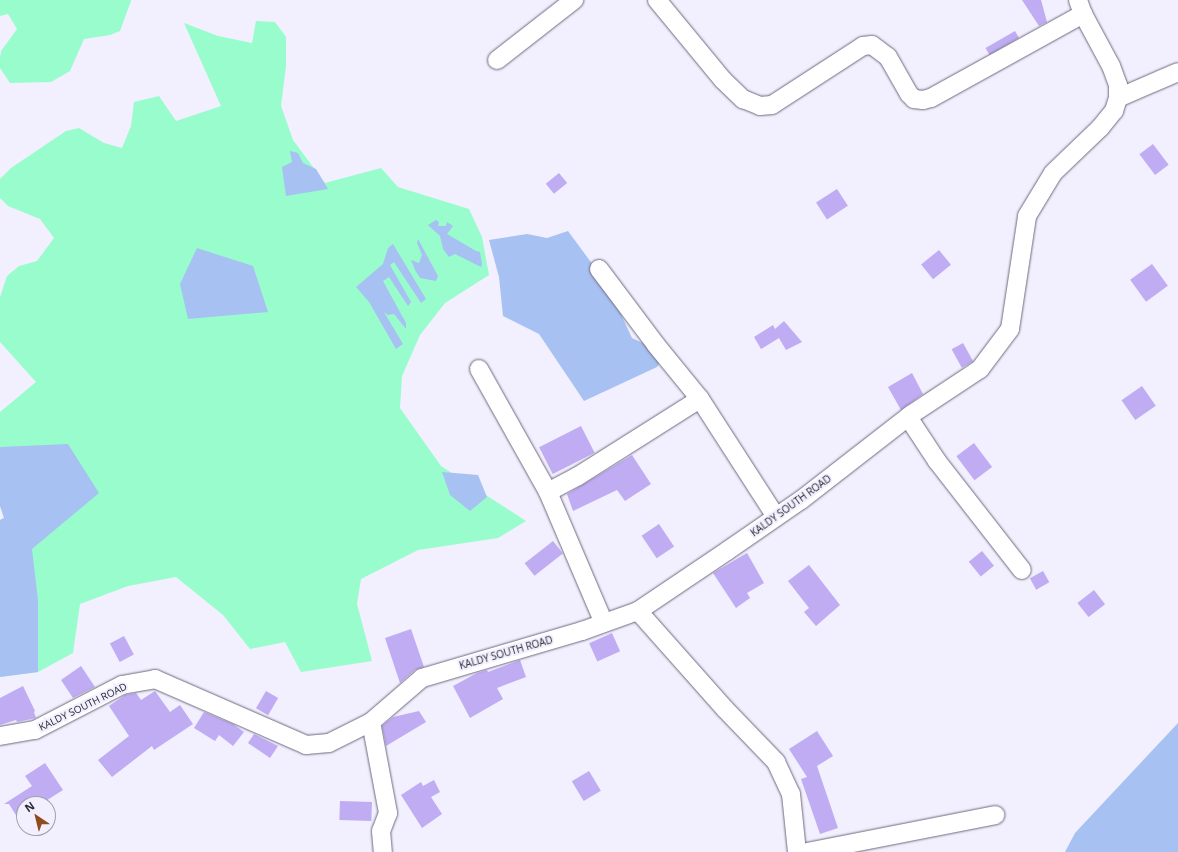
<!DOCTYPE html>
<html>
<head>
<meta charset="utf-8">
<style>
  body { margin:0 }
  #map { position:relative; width:1178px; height:852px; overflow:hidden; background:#f2effe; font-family:"Open Sans",sans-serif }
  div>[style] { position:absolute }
  .green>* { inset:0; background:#99fccc }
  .water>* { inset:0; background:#a7c1f2 }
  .building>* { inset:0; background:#bfacf3; transform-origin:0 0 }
  .roads { filter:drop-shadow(0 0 1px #6e697f) drop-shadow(0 0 1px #6e697f) }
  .minor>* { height:18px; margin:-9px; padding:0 9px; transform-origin:9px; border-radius:9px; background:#fff }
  span { translate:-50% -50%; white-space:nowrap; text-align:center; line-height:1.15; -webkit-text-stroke:4px #f2effe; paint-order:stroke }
  .street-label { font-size:10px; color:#2a2831 }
  .north { position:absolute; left:16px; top:796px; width:40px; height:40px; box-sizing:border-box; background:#f2effe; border:1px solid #a29fac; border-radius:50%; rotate:325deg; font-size:11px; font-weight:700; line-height:16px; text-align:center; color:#2a2831 }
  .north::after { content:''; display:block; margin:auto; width:14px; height:18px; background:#8f4c1d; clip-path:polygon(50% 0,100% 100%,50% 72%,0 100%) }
</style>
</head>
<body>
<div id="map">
  <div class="green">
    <div style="clip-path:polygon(0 0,131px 0,131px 1px,120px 31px,110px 35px,84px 39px,70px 71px,51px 82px,10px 83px,0 68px,0 58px,1px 51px,17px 29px,8px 14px,0 16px)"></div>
    <div style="clip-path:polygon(256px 21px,275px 22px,286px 37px,286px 66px,281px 106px,293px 140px,325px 183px,381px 168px,398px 187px,469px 209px,482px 237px,489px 275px,445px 303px,420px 335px,402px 376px,400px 408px,441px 466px,526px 521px,498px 538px,418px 550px,361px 579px,357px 604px,372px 661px,301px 672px,285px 642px,250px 649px,223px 615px,176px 577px,128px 586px,80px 604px,73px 653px,38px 672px,0 677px,0 520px,4px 518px,0 504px,0 412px,36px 382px,0 342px,0 297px,7px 276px,19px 266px,37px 261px,54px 238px,40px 219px,8px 206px,0 198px,0 179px,11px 168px,66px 131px,79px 128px,104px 143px,122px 148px,131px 126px,134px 102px,159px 96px,176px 121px,221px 106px,184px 23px,218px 36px,252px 43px)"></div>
  </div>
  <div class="water">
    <div style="clip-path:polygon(290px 151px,298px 153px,303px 163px,316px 169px,328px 189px,286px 196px,282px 167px,292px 162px)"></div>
    <div style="clip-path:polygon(436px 220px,439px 222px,438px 226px,446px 226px,447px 222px,453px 226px,447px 234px,476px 251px,480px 252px,482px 264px,481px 267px,455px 254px,449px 257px,443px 249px,440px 236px,428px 225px)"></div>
    <div style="clip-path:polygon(568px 231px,607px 284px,632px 338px,666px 354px,657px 367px,584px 401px,539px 334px,503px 316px,499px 277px,489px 240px,527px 234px,547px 238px)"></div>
    <div style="clip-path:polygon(418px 239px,438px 276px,436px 281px,420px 278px,415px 270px,411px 260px,419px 263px,422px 255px,417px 243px)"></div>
    <div style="clip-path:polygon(393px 244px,426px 299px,421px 303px,394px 262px,390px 265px,411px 302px,408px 306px,389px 277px,383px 281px,406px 323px,406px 329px,394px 314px,388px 315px,384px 312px,403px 344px,396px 349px,369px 302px,356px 287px,383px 264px,388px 248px)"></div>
    <div style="clip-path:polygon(197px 248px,253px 266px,268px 312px,188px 319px,180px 284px)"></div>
    <div style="clip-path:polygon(68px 444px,99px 493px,32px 549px,38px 600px,38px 672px,0 677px,0 520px,4px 518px,0 506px,0 447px)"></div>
    <div style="clip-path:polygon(442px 472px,478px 475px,487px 497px,470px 511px,450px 495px)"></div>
    <div style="clip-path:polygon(1178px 723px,1178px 852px,1065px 852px,1075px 833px)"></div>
  </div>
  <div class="building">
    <div style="clip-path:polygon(1022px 0,1041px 0,1047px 22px,1039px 26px)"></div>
    <div style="left:1015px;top:31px;width:8px;height:34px;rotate:60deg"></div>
    <div style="left:1153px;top:144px;width:26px;height:17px;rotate:53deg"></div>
    <div style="left:559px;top:173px;width:13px;height:17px;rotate:51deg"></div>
    <div style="left:837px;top:189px;width:20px;height:25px;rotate:57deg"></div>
    <div style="left:939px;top:250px;width:19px;height:23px;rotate:51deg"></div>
    <div style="left:1152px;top:264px;width:27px;height:27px;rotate:54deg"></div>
    <div style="clip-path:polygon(784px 321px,802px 342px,786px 350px,779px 338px,761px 349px,754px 337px,773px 325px,775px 329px)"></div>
    <div style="left:963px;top:343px;width:21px;height:13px;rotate:61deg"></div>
    <div style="clip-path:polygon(912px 373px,923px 394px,901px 410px,888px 387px)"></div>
    <div style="left:1142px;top:386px;width:24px;height:25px;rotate:55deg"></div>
    <div style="left:581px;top:426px;width:30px;height:47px;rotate:63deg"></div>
    <div style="left:974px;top:443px;width:30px;height:22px;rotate:53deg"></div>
    <div style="clip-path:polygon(632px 455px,651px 484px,625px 501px,617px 490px,573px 511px,567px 494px)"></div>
    <div style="left:659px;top:524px;width:27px;height:21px;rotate:56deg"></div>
    <div style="left:553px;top:541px;width:16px;height:36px;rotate:52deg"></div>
    <div style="left:982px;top:551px;width:19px;height:17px;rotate:51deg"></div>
    <div style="clip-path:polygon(747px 553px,764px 583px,747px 593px,750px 598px,736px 608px,713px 573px)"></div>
    <div style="clip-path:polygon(809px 565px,840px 605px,816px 626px,804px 612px,809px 608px,788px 581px)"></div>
    <div style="left:1043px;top:571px;width:13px;height:15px;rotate:61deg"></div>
    <div style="left:1094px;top:590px;width:18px;height:21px;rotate:52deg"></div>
    <div style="clip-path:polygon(411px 629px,424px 667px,415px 670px,400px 683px,385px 638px)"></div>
    <div style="left:612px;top:633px;width:20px;height:25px;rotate:66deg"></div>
    <div style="left:124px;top:636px;width:21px;height:16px;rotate:62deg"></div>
    <div style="clip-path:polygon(520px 660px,526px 677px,497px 688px,503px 699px,470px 718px,453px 686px,477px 673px,487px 670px,488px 672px)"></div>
    <div style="clip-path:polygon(81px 666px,95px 687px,73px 698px,61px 680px)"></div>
    <div style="clip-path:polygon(23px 686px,35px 711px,34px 712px,36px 718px,17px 722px,16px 720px,0 725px,0 698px)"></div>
    <div style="clip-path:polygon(155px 691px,170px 712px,180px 705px,193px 724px,154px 750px,152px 746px,112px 777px,98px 760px,129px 736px,109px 706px,125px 695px,136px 693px,141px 700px)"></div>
    <div style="left:266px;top:691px;width:14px;height:20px;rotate:30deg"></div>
    <div style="clip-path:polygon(419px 711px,426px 722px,386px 746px,382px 726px,393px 717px)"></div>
    <div style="clip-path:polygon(204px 712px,233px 724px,244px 732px,233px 746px,219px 735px,215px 741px,194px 728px)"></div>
    <div style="clip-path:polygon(817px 731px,833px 756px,817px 766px,838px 828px,820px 834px,801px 779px,807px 777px,789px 749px)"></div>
    <div style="clip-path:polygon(254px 734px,278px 746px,270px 758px,248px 743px)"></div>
    <div style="clip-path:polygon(45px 763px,63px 790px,41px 804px,24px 804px,24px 828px,9px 804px,4px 804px,32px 786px,25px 776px)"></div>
    <div style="left:589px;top:771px;width:23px;height:20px;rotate:59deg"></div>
    <div style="clip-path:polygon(434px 780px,440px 792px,431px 797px,442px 814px,422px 828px,401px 795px,421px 782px,423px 786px)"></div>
    <div style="left:340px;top:801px;width:32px;height:19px;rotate:2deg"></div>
  </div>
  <div class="roads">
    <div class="minor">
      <div style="left:657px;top:0;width:104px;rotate:50.5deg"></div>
      <div style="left:723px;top:80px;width:28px;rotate:44deg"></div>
      <div style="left:743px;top:99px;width:18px;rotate:22deg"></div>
      <div style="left:760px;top:106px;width:12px;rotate:-5deg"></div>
      <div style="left:772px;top:105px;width:108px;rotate:-33deg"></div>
      <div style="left:863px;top:46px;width:9px;rotate:-6deg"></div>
      <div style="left:872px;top:45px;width:20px;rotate:37deg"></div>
      <div style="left:888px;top:57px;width:43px;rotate:60.4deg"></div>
      <div style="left:909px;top:94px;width:7px;rotate:45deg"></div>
      <div style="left:914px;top:99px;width:9px;rotate:6deg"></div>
      <div style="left:923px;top:100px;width:8px;rotate:-14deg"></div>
      <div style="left:931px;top:98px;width:174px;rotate:-28.9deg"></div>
      <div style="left:497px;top:60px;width:98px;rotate:-37.9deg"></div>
      <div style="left:1118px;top:98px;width:65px;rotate:-23.4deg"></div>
      <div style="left:599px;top:269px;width:95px;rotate:53.1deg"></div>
      <div style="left:656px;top:345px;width:70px;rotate:50.8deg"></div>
      <div style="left:700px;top:399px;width:140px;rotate:57.2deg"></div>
      <div style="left:479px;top:369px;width:141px;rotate:60.7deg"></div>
      <div style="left:548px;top:492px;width:142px;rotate:66.9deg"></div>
      <div style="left:908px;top:417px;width:53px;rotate:56.6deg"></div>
      <div style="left:937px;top:461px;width:138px;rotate:52.1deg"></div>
      <div style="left:548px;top:492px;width:34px;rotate:-28deg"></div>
      <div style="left:578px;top:476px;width:144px;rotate:-32.3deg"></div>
      <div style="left:638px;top:611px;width:131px;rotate:48.4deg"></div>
      <div style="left:725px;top:709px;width:74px;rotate:46.1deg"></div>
      <div style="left:776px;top:762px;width:35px;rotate:65deg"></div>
      <div style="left:791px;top:794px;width:58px;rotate:84.1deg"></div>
      <div style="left:371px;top:722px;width:93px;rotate:79.4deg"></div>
      <div style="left:388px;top:813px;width:19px;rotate:111deg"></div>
      <div style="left:381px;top:831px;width:21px;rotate:85deg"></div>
      <div style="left:0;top:736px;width:36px;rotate:-10deg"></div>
      <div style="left:35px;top:730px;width:98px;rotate:-27.3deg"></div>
      <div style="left:122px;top:685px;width:34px;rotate:-10deg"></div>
      <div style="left:155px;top:679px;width:165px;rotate:23.6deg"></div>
      <div style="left:306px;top:745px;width:23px;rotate:-5deg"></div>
      <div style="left:329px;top:743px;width:47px;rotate:-26.6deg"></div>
      <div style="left:371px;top:722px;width:67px;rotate:-40.8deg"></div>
      <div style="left:422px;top:678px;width:167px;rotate:-16.4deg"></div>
      <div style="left:582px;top:631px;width:59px;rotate:-19.7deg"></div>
      <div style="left:638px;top:611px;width:107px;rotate:-34deg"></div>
      <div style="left:727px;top:551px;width:90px;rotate:-34.6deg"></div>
      <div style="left:801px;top:500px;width:140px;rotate:-37.8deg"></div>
      <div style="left:912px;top:414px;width:82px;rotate:-33.5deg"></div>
      <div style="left:980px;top:369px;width:50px;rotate:-53.1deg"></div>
      <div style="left:1010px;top:329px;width:114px;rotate:-81.4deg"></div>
      <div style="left:1027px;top:216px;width:50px;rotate:-58.8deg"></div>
      <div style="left:1053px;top:173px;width:65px;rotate:-43.8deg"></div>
      <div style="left:1100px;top:128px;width:22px;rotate:-51deg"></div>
      <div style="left:1114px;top:111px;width:14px;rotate:-73deg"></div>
      <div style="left:1118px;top:98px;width:13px;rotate:-90deg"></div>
      <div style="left:1118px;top:85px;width:20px;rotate:-110deg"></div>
      <div style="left:1111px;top:66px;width:59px;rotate:-118.3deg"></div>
      <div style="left:1083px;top:14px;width:15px;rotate:-110deg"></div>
      <div style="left:807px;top:852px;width:192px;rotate:-11.1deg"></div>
    </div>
  </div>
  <div class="street-label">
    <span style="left:791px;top:506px;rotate:-36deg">KALDY SOUTH ROAD</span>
    <span style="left:506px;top:653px;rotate:-16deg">KALDY SOUTH ROAD</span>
    <span style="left:83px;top:707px;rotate:-26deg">KALDY SOUTH ROAD</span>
  </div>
  <div class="north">N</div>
</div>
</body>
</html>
